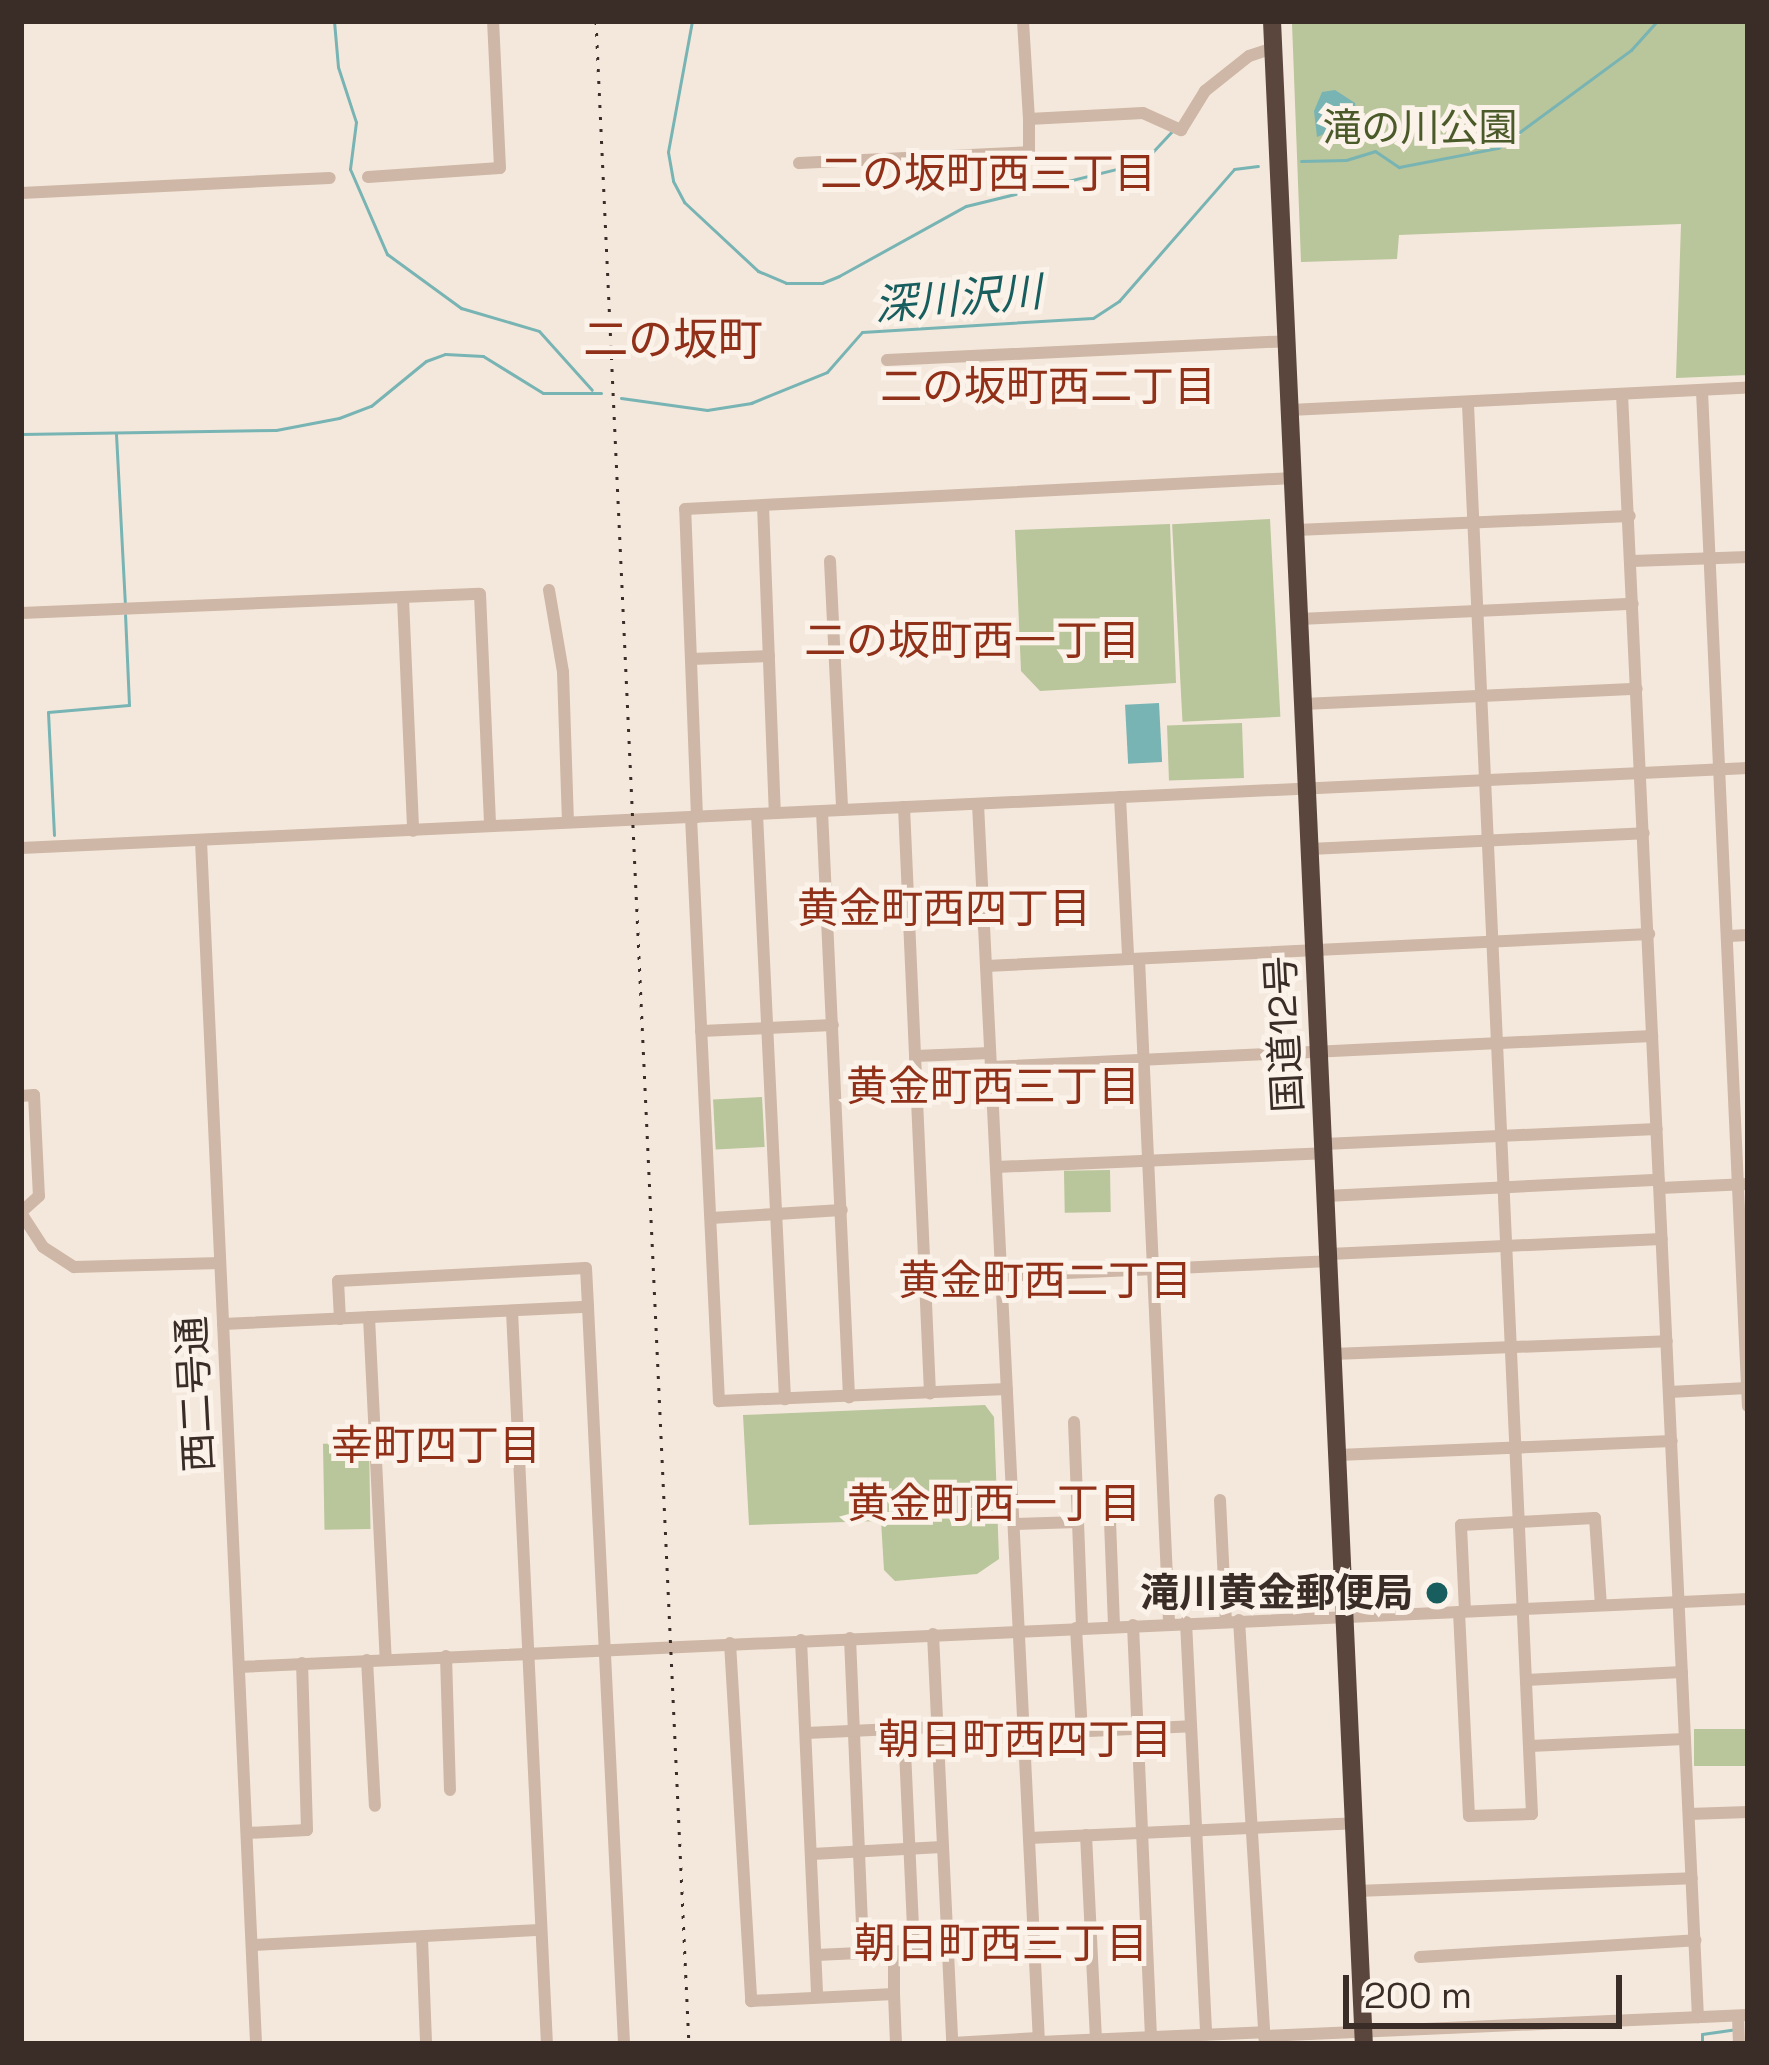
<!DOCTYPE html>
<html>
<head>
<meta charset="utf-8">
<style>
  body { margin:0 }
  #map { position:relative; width:1769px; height:2065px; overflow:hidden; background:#f4e8dc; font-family:"Space Grotesk","Noto Sans JP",sans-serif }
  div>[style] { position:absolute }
  .green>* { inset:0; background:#b9c59a; transform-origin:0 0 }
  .water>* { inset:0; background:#78b4b4; transform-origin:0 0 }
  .stream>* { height:3px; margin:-1.5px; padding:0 1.5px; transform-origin:1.5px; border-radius:1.5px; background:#78b4b4 }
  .minor>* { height:12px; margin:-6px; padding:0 6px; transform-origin:6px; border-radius:6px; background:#ceb7a6 }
  .highway>* { height:18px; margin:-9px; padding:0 9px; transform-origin:9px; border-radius:9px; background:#5b463e }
  .rail>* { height:3px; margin-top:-1.5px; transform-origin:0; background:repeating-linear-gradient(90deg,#3a2d28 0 3px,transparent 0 12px) }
  .dots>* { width:33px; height:33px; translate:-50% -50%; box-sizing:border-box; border:6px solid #fbf2e9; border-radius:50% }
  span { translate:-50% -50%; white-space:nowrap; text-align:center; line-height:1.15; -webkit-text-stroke:10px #fbf2e9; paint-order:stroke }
  .park-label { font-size:39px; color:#4a5a29 }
  .street-label { font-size:39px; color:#3a2d28 }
  .poi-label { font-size:39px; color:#3a2d28; font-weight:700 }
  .right { translate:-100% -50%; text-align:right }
  .neighbourhood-label { font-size:42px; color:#913019 }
  .water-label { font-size:42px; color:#195e5f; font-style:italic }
  .quarter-label { font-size:45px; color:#913019 }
  .frame { position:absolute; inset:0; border:24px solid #3a2d28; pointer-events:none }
  .scale { position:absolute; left:1343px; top:1975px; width:279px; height:54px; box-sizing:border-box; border:6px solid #3a2d28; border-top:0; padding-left:15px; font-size:36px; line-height:42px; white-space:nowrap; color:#3a2d28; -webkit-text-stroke:9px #fbf2e9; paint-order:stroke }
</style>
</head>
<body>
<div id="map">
  <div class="green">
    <div style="clip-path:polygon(1307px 21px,1748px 21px,1748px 375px,1676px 378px,1681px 224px,1399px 235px,1397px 259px,1301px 262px,1292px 23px)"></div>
    <div style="left:1270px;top:519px;width:198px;height:98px;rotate:87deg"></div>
    <div style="clip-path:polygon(1170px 524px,1176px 683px,1040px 691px,1021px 671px,1015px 530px)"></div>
    <div style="left:1242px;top:723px;width:55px;height:75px;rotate:88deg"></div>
    <div style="left:762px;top:1097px;width:50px;height:49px;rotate:87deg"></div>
    <div style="left:1110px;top:1170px;width:42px;height:46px;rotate:89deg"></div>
    <div style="clip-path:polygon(985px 1405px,994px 1417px,999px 1559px,977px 1574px,895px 1581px,884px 1570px,881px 1521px,749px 1525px,743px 1415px)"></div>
    <div style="left:369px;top:1443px;width:86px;height:46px;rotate:89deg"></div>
    <div style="left:1748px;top:1729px;width:37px;height:54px;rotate:90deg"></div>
  </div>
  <div class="water">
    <div style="clip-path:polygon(1335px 90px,1355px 103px,1357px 125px,1344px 135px,1334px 130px,1317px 137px,1314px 111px,1322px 92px)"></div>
    <div style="left:1159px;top:703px;width:59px;height:34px;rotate:87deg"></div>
  </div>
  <div class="stream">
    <div style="left:334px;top:21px;width:46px;rotate:85deg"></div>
    <div style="left:338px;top:67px;width:58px;rotate:71.9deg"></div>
    <div style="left:356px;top:122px;width:47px;rotate:97.3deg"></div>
    <div style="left:350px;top:169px;width:93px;rotate:66.5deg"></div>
    <div style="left:387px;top:254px;width:92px;rotate:36.1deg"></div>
    <div style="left:461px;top:308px;width:81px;rotate:16.4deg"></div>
    <div style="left:539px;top:331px;width:79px;rotate:48.1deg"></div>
    <div style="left:692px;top:21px;width:133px;rotate:100.4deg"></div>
    <div style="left:668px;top:152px;width:29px;rotate:80deg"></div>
    <div style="left:673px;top:181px;width:24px;rotate:62deg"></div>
    <div style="left:684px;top:202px;width:101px;rotate:43deg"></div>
    <div style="left:758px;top:271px;width:30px;rotate:23deg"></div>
    <div style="left:786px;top:283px;width:36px"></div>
    <div style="left:822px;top:283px;width:18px;rotate:-22deg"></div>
    <div style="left:839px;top:276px;width:145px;rotate:-28.9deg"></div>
    <div style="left:966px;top:206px;width:164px;rotate:-13.8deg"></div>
    <div style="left:1125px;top:167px;width:22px;rotate:-21deg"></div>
    <div style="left:1146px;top:159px;width:37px;rotate:-47deg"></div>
    <div style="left:1301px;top:161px;width:45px;rotate:-1.3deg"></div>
    <div style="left:1346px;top:160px;width:30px;rotate:-17deg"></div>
    <div style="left:1375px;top:151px;width:29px;rotate:34deg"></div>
    <div style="left:1399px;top:167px;width:101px;rotate:-10.9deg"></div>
    <div style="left:1498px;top:148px;width:165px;rotate:-36.4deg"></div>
    <div style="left:1631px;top:50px;width:39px;rotate:-48deg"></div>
    <div style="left:621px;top:398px;width:87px;rotate:7.9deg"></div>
    <div style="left:707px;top:410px;width:45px;rotate:-9deg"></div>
    <div style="left:751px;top:403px;width:82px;rotate:-22.2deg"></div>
    <div style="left:827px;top:372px;width:53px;rotate:-48.8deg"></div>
    <div style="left:862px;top:332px;width:231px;rotate:-3.5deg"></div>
    <div style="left:1093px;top:318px;width:31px;rotate:-33deg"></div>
    <div style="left:1119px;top:301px;width:175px;rotate:-48.9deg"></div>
    <div style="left:1234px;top:169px;width:24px;rotate:-7deg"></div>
    <div style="left:21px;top:434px;width:255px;rotate:-0.9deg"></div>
    <div style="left:276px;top:430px;width:64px;rotate:-10.8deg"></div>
    <div style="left:339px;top:418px;width:34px;rotate:-21deg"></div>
    <div style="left:371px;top:406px;width:71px;rotate:-39.3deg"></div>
    <div style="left:426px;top:361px;width:20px;rotate:-20deg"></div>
    <div style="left:445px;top:354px;width:38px;rotate:3deg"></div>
    <div style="left:483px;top:356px;width:70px;rotate:31.7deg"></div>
    <div style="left:543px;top:393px;width:58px"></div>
    <div style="left:116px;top:434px;width:170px;rotate:87deg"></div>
    <div style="left:54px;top:835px;width:123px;rotate:-92.8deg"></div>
    <div style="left:48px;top:712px;width:81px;rotate:-4.9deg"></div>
    <div style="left:129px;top:705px;width:90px;rotate:-92.5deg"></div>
    <div style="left:1702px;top:2044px;width:10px;rotate:-90deg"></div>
    <div style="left:1702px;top:2034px;width:30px;rotate:-8deg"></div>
  </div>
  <div class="minor">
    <div style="left:1023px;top:21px;width:98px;rotate:86.5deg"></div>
    <div style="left:1029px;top:119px;width:114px;rotate:-3deg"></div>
    <div style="left:1143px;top:113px;width:42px;rotate:24.1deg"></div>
    <div style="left:1181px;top:130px;width:46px;rotate:-58.4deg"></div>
    <div style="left:1205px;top:91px;width:56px;rotate:-38.5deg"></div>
    <div style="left:1249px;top:56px;width:25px;rotate:-18deg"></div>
    <div style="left:799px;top:163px;width:230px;rotate:-2.7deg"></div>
    <div style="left:1029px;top:152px;width:33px;rotate:-90deg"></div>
    <div style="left:368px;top:177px;width:132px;rotate:-3.9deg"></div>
    <div style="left:500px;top:168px;width:147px;rotate:-92.7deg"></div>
    <div style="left:21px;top:193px;width:309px;rotate:-2.8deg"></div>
    <div style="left:887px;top:360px;width:399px;rotate:-2.7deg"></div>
    <div style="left:1702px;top:391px;width:1016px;rotate:87.41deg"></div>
    <div style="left:1622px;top:394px;width:1625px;rotate:87.32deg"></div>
    <div style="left:1290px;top:410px;width:459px;rotate:-2.8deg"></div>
    <div style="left:763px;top:505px;width:308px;rotate:87.8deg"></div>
    <div style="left:1296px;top:530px;width:334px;rotate:-2.4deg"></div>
    <div style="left:830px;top:561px;width:249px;rotate:87.2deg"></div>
    <div style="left:1632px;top:561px;width:116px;rotate:-2deg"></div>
    <div style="left:549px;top:590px;width:83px;rotate:80.3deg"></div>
    <div style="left:563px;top:672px;width:150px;rotate:88.1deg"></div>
    <div style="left:403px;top:598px;width:233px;rotate:87.5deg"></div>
    <div style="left:21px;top:613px;width:459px;rotate:-2.4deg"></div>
    <div style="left:480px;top:594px;width:232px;rotate:87.5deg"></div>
    <div style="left:1299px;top:619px;width:334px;rotate:-2.6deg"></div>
    <div style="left:691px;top:659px;width:78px;rotate:-2.2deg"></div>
    <div style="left:1303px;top:704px;width:334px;rotate:-2.6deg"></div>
    <div style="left:1120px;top:797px;width:160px;rotate:87.1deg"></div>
    <div style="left:978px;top:804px;width:1241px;rotate:87.18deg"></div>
    <div style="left:904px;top:807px;width:587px;rotate:87.46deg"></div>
    <div style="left:822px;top:811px;width:587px;rotate:87.36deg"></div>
    <div style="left:757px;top:814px;width:586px;rotate:87.26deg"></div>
    <div style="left:691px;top:817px;width:585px;rotate:87.26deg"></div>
    <div style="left:719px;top:1401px;width:288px;rotate:-2.4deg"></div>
    <div style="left:697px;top:817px;width:308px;rotate:-92.2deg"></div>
    <div style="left:685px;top:509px;width:609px;rotate:-2.92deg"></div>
    <div style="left:201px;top:841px;width:1204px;rotate:87.38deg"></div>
    <div style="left:21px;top:848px;width:1729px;rotate:-2.65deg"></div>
    <div style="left:1310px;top:849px;width:334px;rotate:-2.7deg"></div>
    <div style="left:1729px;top:936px;width:19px;rotate:-3deg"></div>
    <div style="left:1139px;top:959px;width:665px;rotate:87.41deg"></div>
    <div style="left:986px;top:966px;width:664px;rotate:-2.76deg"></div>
    <div style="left:701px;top:1031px;width:132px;rotate:-2.6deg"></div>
    <div style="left:915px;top:1056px;width:75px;rotate:-2.3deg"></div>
    <div style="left:991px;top:1067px;width:662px;rotate:-2.69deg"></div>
    <div style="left:21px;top:1096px;width:13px;rotate:-4deg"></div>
    <div style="left:34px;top:1095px;width:101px;rotate:87.2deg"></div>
    <div style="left:39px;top:1196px;width:24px;rotate:138deg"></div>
    <div style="left:1324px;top:1144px;width:333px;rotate:-2.6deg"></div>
    <div style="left:996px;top:1167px;width:328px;rotate:-2.4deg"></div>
    <div style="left:1660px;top:1188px;width:88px;rotate:-2.6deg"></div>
    <div style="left:1326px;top:1196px;width:333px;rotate:-2.8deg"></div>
    <div style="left:21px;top:1213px;width:40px;rotate:57.1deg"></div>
    <div style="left:43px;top:1247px;width:37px;rotate:33deg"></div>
    <div style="left:74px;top:1267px;width:146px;rotate:-1.6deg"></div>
    <div style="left:711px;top:1218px;width:131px;rotate:-3.5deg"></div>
    <div style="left:1329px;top:1254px;width:333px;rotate:-2.6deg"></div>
    <div style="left:1001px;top:1276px;width:328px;rotate:-2.6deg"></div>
    <div style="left:512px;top:1311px;width:734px;rotate:87.27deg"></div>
    <div style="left:369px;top:1317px;width:342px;rotate:87.2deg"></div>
    <div style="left:340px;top:1319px;width:38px;rotate:-93deg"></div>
    <div style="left:338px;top:1281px;width:248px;rotate:-3deg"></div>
    <div style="left:586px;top:1268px;width:39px;rotate:87deg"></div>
    <div style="left:223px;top:1324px;width:365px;rotate:-2.7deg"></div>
    <div style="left:588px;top:1307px;width:738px;rotate:87.2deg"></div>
    <div style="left:1333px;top:1354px;width:334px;rotate:-2.2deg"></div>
    <div style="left:1669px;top:1392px;width:79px;rotate:-2.9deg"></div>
    <div style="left:1074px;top:1422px;width:100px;rotate:87.7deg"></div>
    <div style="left:1338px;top:1455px;width:334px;rotate:-2.4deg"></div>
    <div style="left:1220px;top:1500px;width:121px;rotate:87.2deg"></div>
    <div style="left:1110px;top:1521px;width:105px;rotate:87.8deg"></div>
    <div style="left:1014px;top:1524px;width:64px;rotate:-1.8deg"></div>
    <div style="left:1078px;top:1522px;width:105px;rotate:87.8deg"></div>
    <div style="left:1465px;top:1611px;width:86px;rotate:-92.7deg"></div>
    <div style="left:1461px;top:1525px;width:134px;rotate:-3deg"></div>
    <div style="left:1595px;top:1518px;width:87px;rotate:86.1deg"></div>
    <div style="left:1459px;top:1612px;width:204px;rotate:87.2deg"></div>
    <div style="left:1469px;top:1816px;width:63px;rotate:-1.8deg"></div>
    <div style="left:1532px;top:1814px;width:1413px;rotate:-92.6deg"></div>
    <div style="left:1239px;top:1620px;width:425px;rotate:86.5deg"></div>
    <div style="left:1186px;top:1622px;width:413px;rotate:87.2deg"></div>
    <div style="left:1133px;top:1625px;width:413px;rotate:87.5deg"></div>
    <div style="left:1076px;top:1628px;width:103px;rotate:86.7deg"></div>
    <div style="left:933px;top:1634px;width:410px;rotate:87.3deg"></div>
    <div style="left:850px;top:1638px;width:315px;rotate:87.6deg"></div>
    <div style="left:801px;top:1640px;width:357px;rotate:87.4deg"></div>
    <div style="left:730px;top:1643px;width:359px;rotate:86.6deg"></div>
    <div style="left:751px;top:2001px;width:143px;rotate:-2.8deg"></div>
    <div style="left:894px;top:1994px;width:50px;rotate:87.7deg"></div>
    <div style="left:446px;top:1656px;width:134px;rotate:88.3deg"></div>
    <div style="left:367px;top:1660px;width:146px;rotate:86.9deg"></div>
    <div style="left:239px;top:1667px;width:1511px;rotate:-2.58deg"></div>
    <div style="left:1526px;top:1680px;width:156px;rotate:-2.9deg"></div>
    <div style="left:904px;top:1729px;width:222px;rotate:87.4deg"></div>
    <div style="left:806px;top:1733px;width:132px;rotate:-2.6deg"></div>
    <div style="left:1024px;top:1734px;width:167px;rotate:-2.7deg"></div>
    <div style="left:1530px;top:1746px;width:155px;rotate:-2.6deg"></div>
    <div style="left:1689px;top:1814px;width:59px;rotate:-1.9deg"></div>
    <div style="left:247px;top:1833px;width:60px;rotate:-2.9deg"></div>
    <div style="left:307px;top:1830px;width:167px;rotate:-91.7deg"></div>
    <div style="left:1086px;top:1835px;width:205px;rotate:87.2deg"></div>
    <div style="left:1029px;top:1838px;width:326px;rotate:-2.6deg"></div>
    <div style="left:812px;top:1854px;width:130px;rotate:-3.1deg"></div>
    <div style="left:1357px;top:1891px;width:335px;rotate:-2.2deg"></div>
    <div style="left:422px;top:1938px;width:106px;rotate:87.8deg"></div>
    <div style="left:252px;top:1945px;width:289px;rotate:-3deg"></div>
    <div style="left:894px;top:1952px;width:42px;rotate:90deg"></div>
    <div style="left:816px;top:1955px;width:131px;rotate:-2.6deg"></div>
    <div style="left:1420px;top:1957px;width:276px;rotate:-3.5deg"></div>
    <div style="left:1738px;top:2016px;width:28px;rotate:88deg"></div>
    <div style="left:1264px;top:2036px;width:484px;rotate:-2.5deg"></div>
    <div style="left:1039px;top:2042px;width:225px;rotate:-2.5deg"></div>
    <div style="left:952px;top:2043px;width:86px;rotate:-3.3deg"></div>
  </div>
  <div class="highway">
    <div style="left:1272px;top:21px;width:2025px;rotate:87.4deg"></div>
  </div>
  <div class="rail">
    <div style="left:596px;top:21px;width:2025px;rotate:87.37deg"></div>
  </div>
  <div class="dots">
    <div style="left:1437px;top:1593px;background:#195e5f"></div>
  </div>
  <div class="park-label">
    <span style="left:1420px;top:128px">滝の川公園</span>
  </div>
  <div class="street-label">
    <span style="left:1285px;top:1034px;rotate:-93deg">国道12号</span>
    <span style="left:196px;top:1394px;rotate:-93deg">西二号通</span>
  </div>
  <div class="poi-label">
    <span class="right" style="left:1413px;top:1593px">滝川黄金郵便局</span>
  </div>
  <div class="neighbourhood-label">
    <span style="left:988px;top:174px">二の坂町西三丁目</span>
    <span style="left:1048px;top:387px">二の坂町西二丁目</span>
    <span style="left:972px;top:641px">二の坂町西一丁目</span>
    <span style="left:944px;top:909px">黄金町西四丁目</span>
    <span style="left:993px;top:1087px">黄金町西三丁目</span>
    <span style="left:1045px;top:1281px">黄金町西二丁目</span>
    <span style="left:436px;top:1446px">幸町四丁目</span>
    <span style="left:994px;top:1504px">黄金町西一丁目</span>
    <span style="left:1025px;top:1740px">朝日町西四丁目</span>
    <span style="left:1001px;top:1944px">朝日町西三丁目</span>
  </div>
  <div class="water-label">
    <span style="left:958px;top:299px;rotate:-5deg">深川沢川</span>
  </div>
  <div class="quarter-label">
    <span style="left:673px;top:340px">二の坂町</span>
  </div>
  <div class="frame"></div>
  <div class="scale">200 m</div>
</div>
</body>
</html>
